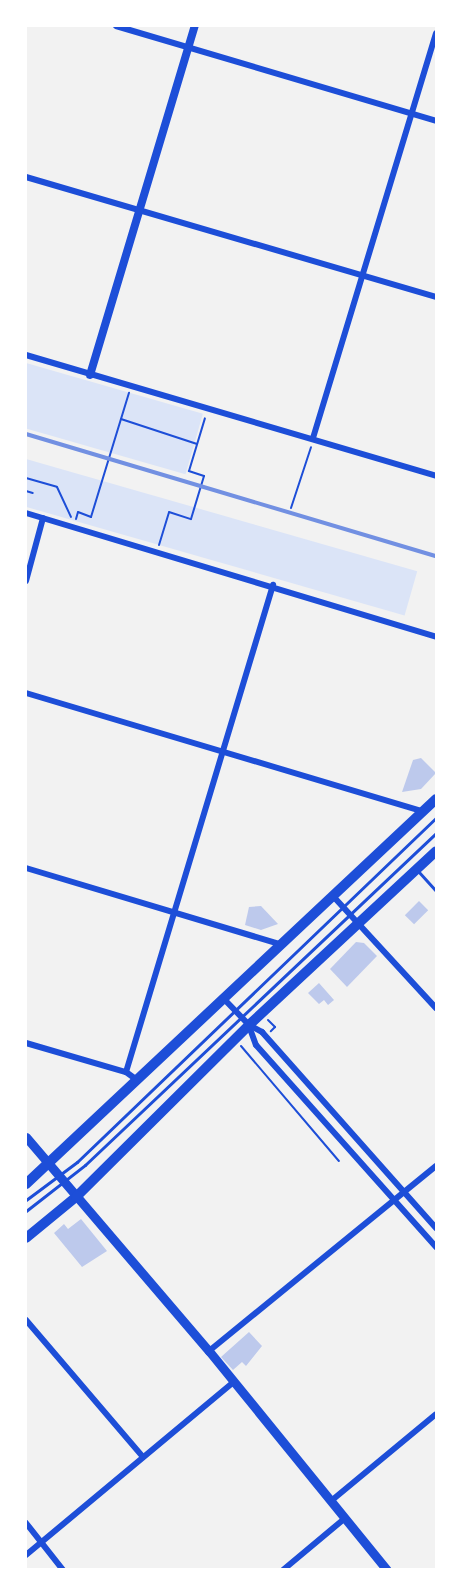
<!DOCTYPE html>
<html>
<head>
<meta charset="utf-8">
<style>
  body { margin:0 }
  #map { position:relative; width:462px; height:1595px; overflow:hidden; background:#f2f2f2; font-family:"Fira Sans Condensed",sans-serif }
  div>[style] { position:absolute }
  .green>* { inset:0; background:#dbe4f7; transform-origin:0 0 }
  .building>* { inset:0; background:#bdc9ec; transform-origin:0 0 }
  .path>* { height:2px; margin:-1px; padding:0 1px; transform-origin:1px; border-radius:1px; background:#1d4ed8 }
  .service>* { height:3px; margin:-1.5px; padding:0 1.5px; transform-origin:1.5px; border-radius:1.5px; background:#1d4ed8 }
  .minor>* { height:6px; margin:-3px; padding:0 3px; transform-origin:3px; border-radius:3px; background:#1d4ed8 }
  .tertiary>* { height:8px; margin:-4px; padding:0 4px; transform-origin:4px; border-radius:4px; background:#1d4ed8 }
  .secondary>* { height:9px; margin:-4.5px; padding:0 4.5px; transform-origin:4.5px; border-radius:4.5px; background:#1d4ed8 }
  .trunk>* { height:10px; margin:-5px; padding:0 5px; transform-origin:5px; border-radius:5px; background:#1d4ed8 }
  .rail>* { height:4px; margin:-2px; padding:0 2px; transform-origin:2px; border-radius:2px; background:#7290e2 }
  span { translate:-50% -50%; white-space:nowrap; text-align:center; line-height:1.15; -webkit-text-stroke:4.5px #fff; paint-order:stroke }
  .frame { position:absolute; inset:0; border:27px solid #fff; pointer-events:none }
</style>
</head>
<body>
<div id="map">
  <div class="green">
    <div style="left:26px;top:363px;width:184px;height:63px;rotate:16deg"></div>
    <div style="left:26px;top:459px;width:407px;height:46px;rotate:16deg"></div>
  </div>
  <div class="building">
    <div style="clip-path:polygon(421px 758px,436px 773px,421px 789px,402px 792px,413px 760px)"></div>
    <div style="left:419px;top:901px;width:13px;height:20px;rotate:45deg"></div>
    <div style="clip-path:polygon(261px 906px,278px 924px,261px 930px,245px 925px,249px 907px)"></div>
    <div style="clip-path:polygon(356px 942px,364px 943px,377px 956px,347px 987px,330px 969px)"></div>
    <div style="clip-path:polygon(319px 983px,334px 1000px,328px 1005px,324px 1000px,319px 1004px,308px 993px)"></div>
    <div style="clip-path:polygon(81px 1219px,107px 1251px,82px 1267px,54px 1233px,64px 1224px,68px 1229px)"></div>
    <div style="clip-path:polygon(249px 1332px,262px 1346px,246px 1366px,242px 1362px,233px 1370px,221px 1357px)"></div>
  </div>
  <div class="path">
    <div style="left:121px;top:419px;width:80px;rotate:18.2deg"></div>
    <div style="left:26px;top:478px;width:32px;rotate:16deg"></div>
    <div style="left:57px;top:487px;width:33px;rotate:65deg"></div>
    <div style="left:26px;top:491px;width:7px;rotate:16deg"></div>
    <div style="left:291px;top:508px;width:64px;rotate:-71.8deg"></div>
    <div style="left:76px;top:519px;width:7px;rotate:-74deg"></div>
    <div style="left:78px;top:512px;width:14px;rotate:21deg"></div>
    <div style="left:91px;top:517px;width:130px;rotate:-73deg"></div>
    <div style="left:159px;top:545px;width:34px;rotate:-73deg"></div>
    <div style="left:169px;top:512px;width:23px;rotate:18deg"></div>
    <div style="left:191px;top:519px;width:45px;rotate:-73.2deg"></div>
    <div style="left:204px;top:476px;width:16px;rotate:-162deg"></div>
    <div style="left:189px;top:471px;width:55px;rotate:-73.2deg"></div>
    <div style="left:268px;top:1020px;width:10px;rotate:45deg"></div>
    <div style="left:275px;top:1027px;width:6px;rotate:135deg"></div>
    <div style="left:241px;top:1046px;width:151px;rotate:49.6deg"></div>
  </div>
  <div class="service">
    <div style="left:418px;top:871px;width:27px;rotate:48deg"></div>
    <div style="left:26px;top:1200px;width:64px;rotate:-36.7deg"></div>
    <div style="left:77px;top:1162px;width:497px;rotate:-43.8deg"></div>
    <div style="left:26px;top:1211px;width:75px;rotate:-37.9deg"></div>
    <div style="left:85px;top:1165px;width:483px;rotate:-43.4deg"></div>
  </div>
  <div class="minor">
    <div style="left:116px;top:26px;width:334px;rotate:16.5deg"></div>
    <div style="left:26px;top:177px;width:427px;rotate:16.3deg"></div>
    <div style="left:26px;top:355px;width:427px;rotate:16.4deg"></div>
    <div style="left:313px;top:438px;width:423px;rotate:-73.1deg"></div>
    <div style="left:26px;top:513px;width:428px;rotate:16.8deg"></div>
    <div style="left:26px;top:581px;width:65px;rotate:-74.9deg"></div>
    <div style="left:26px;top:693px;width:414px;rotate:16.6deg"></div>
    <div style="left:26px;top:868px;width:265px;rotate:16.7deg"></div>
    <div style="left:332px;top:895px;width:154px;rotate:47.4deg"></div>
    <div style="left:223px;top:998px;width:37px;rotate:46deg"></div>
    <div style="left:249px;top:1025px;width:15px;rotate:28deg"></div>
    <div style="left:262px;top:1032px;width:262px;rotate:48.4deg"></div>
    <div style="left:249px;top:1026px;width:20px;rotate:70deg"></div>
    <div style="left:256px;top:1045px;width:271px;rotate:48.3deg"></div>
    <div style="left:26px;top:1043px;width:104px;rotate:16.2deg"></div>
    <div style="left:126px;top:1072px;width:14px;rotate:36deg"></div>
    <div style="left:126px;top:1072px;width:509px;rotate:-73.2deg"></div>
    <div style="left:26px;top:1320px;width:180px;rotate:49.5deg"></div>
    <div style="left:209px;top:1351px;width:293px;rotate:-39.2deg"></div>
    <div style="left:331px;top:1501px;width:136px;rotate:-39.6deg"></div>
    <div style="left:26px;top:1523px;width:60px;rotate:51.8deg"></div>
    <div style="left:26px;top:1555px;width:271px;rotate:-39.8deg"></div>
    <div style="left:283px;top:1570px;width:80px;rotate:-39.9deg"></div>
  </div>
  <div class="tertiary">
    <div style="left:90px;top:375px;width:364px;rotate:-73.3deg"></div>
  </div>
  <div class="secondary">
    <div style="left:26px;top:1137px;width:282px;rotate:49.5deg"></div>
    <div style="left:209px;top:1351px;width:282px;rotate:50.9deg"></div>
  </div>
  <div class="trunk">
    <div style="left:26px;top:1184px;width:562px;rotate:-43.2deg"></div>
    <div style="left:26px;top:1238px;width:65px;rotate:-39.4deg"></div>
    <div style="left:76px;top:1197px;width:244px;rotate:-44.8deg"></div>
    <div style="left:249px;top:1025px;width:255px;rotate:-42.9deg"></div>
  </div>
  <div class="rail">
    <div style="left:26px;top:434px;width:428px;rotate:16.6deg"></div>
  </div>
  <div class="frame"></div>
</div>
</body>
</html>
